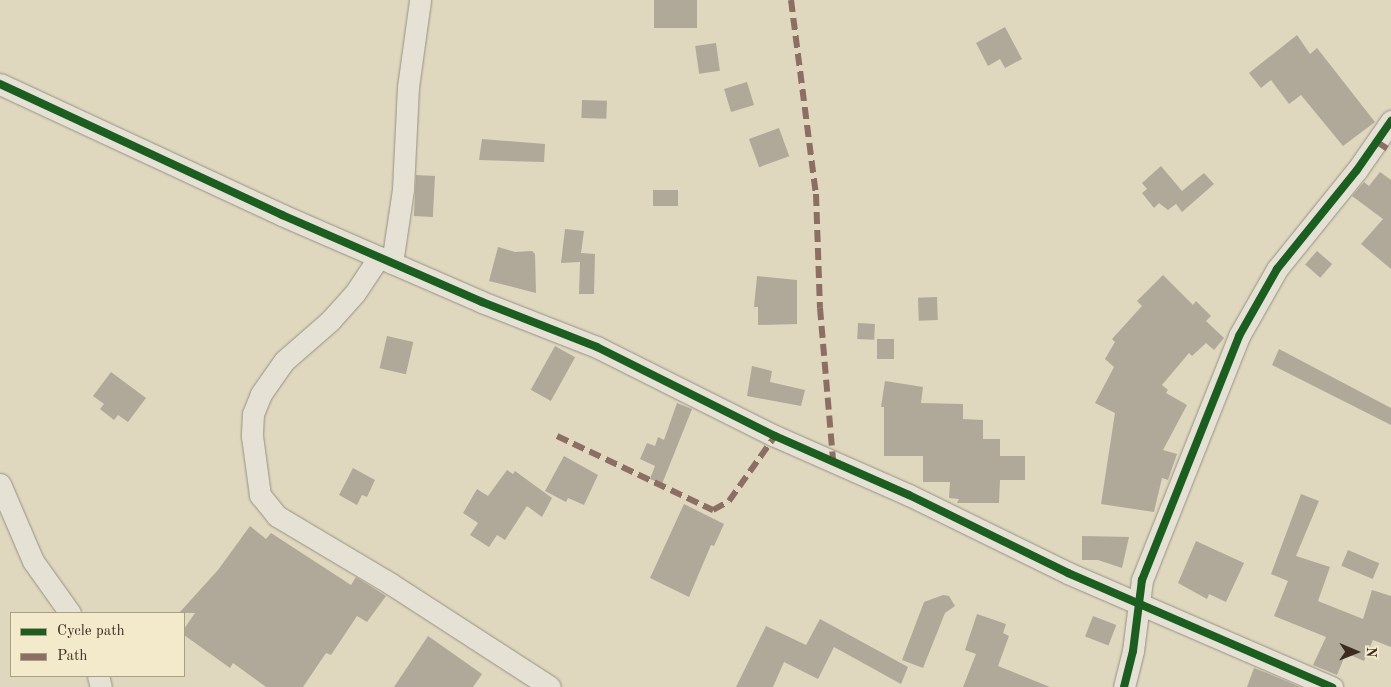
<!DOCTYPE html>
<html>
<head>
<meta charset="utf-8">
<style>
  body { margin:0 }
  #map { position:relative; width:1391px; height:687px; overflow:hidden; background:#dfd7be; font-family:"Old Standard TT",serif }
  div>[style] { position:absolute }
  .building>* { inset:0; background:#b0a999; transform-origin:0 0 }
  .roads { filter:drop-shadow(0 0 1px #989182) drop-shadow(0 0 1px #989182) }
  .street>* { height:21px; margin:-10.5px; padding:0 10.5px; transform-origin:10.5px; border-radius:10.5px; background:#e5e1d5 }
  .quiet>* { height:6px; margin-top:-3px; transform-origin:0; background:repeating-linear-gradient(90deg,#8d6e63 0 12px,transparent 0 18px) }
  .cycleway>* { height:8px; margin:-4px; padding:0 4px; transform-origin:4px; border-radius:4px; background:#1b5e20 }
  span { translate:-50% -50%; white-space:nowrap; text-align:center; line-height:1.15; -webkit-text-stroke:4.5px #f3eacc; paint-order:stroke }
  .legend { position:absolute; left:10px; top:612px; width:175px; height:65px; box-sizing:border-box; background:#f3eacc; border:1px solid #aa9e87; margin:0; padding:6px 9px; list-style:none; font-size:15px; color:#3d2b1f }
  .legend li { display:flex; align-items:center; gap:10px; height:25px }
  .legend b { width:25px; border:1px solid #aa9e87 }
  .north { position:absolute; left:1331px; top:627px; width:50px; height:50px; -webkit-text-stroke:4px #f3eacc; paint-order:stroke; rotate:91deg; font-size:14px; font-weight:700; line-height:20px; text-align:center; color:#3d2b1f }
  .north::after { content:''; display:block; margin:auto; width:18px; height:22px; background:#3d2b1f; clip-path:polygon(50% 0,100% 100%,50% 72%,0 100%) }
</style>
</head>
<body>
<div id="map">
  <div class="building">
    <div style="left:654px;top:0;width:43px;height:28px"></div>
    <div style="clip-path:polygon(1005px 27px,1022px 59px,1005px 68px,1000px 59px,988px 66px,976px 43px)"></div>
    <div style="clip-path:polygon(1297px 35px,1310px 54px,1317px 48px,1375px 122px,1343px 146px,1301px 95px,1289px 104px,1271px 80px,1261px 88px,1249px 73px)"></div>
    <div style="left:716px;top:43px;width:28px;height:21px;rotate:82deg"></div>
    <div style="left:747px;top:82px;width:24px;height:24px;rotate:73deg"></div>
    <div style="left:582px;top:100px;width:25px;height:18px;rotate:2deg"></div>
    <div style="left:779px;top:128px;width:30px;height:32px;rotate:70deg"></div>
    <div style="clip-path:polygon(482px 139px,545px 144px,544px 162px,479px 160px)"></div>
    <div style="clip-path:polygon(1161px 166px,1182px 191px,1204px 173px,1214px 184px,1182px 212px,1176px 204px,1168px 210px,1159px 203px,1154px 208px,1142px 193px,1147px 189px,1142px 183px)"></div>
    <div style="clip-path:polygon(1380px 172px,1391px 180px,1391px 269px,1361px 244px,1383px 219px,1352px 196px,1364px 182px,1369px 186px)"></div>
    <div style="left:416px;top:175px;width:19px;height:41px;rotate:3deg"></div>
    <div style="left:653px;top:190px;width:25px;height:16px"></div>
    <div style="clip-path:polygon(565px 229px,584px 231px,581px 253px,595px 254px,594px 294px,579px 294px,580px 262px,561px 263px)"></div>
    <div style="clip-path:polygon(498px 247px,515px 252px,532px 251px,535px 254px,536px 293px,489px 281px)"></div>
    <div style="left:1317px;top:251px;width:20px;height:18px;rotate:41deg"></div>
    <div style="clip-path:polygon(1163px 275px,1193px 305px,1196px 301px,1211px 316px,1206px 321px,1224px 338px,1214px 350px,1206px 343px,1192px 356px,1189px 353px,1162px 385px,1168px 390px,1166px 393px,1187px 405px,1163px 450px,1177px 454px,1168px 480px,1162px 478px,1154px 512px,1101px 504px,1115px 413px,1095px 403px,1114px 367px,1105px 359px,1115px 342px,1112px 339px,1142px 306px,1137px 301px)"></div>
    <div style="clip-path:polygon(757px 276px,797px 280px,797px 324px,758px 325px,758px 307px,754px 307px)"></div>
    <div style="left:937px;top:297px;width:23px;height:19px;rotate:88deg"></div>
    <div style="left:858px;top:323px;width:17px;height:16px;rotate:3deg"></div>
    <div style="left:387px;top:336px;width:27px;height:33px;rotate:13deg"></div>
    <div style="left:877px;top:339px;width:17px;height:20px"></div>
    <div style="left:555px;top:346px;width:23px;height:50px;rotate:29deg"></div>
    <div style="clip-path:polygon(1279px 349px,1391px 408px,1391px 425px,1272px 365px)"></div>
    <div style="clip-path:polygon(752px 366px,772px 371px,770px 382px,805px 390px,801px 406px,747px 396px)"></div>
    <div style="clip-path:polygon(111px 372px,146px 398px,128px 422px,118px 415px,114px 420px,100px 409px,104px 404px,93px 396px)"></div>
    <div style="clip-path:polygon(885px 381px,923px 387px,921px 403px,963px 404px,963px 419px,983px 420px,983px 439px,1000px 439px,1000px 456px,1025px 456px,1025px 480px,1000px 480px,999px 503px,957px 503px,959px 499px,949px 498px,950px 482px,923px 482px,923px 456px,884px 456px,884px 407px,881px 407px)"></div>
    <div style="clip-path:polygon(677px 403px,692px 409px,662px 484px,650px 479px,655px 466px,640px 459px,647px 443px,655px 446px,658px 437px,664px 440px)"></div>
    <div style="clip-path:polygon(564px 456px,598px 475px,584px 505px,568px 498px,566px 502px,545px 491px)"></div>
    <div style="clip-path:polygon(353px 468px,375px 480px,367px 497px,362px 495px,357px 505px,339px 495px)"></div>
    <div style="clip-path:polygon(507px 470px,513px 474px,515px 471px,552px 498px,542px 517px,527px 506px,505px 540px,497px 535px,489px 547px,470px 535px,478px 523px,463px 513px,477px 489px,488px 496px)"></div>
    <div style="clip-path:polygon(1301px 494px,1319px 501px,1296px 556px,1330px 567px,1318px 601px,1363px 619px,1372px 590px,1391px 596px,1391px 647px,1373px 640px,1364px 661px,1346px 653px,1337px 675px,1313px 665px,1326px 637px,1274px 616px,1288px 581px,1271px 574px)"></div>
    <div style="clip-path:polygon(684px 504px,724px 524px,714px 546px,711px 545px,689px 597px,650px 578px)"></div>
    <div style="clip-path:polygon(250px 526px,266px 539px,271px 533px,351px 585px,356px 577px,386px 596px,367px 622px,357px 616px,331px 655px,326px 653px,303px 687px,266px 687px,233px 663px,230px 668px,184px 635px,184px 629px,195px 613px,179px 613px,218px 570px)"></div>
    <div style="clip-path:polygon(1082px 536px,1129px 537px,1122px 568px,1098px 560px,1082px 560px)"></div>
    <div style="clip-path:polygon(1196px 541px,1244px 563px,1226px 602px,1209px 594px,1207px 599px,1178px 583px)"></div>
    <div style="left:1348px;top:550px;width:34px;height:17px;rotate:23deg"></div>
    <div style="clip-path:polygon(943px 595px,949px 596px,955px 606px,945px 613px,923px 668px,902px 660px,924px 602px)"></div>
    <div style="clip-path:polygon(977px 614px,1006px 624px,1003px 633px,1009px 636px,998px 666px,1050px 687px,963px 687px,976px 654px,965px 650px)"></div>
    <div style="left:1093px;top:616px;width:25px;height:22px;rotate:21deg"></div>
    <div style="clip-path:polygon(820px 619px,908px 667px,901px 684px,834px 647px,818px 679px,784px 662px,773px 687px,736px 687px,766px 626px,806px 645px)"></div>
    <div style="clip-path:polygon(428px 636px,482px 674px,473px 687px,394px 687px)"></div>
    <div style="clip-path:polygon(1254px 668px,1272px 675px,1300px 687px,1247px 687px)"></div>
  </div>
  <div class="roads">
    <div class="street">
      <div style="left:0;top:84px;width:311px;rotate:24.9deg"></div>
      <div style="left:282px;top:215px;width:218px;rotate:23.5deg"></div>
      <div style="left:482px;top:302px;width:123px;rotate:21.4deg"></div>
      <div style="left:597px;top:347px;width:199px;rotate:26.6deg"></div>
      <div style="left:775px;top:436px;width:146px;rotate:23.8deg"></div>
      <div style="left:909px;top:495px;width:177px;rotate:26.1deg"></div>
      <div style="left:1068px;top:573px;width:288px;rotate:23.4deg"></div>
      <div style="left:379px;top:257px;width:43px;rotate:123.7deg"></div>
      <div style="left:355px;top:293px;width:36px;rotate:132deg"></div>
      <div style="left:331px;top:320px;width:62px;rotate:138.9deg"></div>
      <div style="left:284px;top:361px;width:40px;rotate:124.9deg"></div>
      <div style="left:261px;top:394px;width:22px;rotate:112deg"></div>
      <div style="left:253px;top:414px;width:22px;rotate:93deg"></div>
      <div style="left:252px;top:436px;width:60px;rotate:82.3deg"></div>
      <div style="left:260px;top:495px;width:27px;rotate:51deg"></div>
      <div style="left:277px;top:516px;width:133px;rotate:30.8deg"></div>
      <div style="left:391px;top:584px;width:189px;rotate:32.9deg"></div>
      <div style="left:392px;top:263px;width:75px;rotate:-81.5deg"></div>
      <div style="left:403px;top:189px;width:102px;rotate:-87.2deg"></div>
      <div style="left:408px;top:87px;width:88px;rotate:-82.1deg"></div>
      <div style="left:0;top:484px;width:84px;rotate:66.8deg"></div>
      <div style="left:33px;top:561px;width:64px;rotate:54.6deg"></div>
      <div style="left:98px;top:676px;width:11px;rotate:75deg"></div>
      <div style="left:1124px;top:687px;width:37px;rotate:-76deg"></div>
      <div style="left:1133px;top:651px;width:72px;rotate:-82.8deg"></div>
      <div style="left:1142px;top:580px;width:263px;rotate:-68.3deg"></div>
      <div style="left:1239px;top:336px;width:77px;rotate:-60.4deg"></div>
      <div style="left:1277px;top:269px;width:127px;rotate:-51.1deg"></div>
      <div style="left:1357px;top:170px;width:60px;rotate:-55.2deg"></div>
    </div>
  </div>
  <div class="quiet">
    <div style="left:791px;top:0;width:196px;rotate:82.7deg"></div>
    <div style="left:816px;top:194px;width:114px;rotate:88deg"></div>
    <div style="left:820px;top:308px;width:154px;rotate:85.1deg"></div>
    <div style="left:1377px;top:142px;width:17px;rotate:33deg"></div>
    <div style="left:557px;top:436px;width:173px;rotate:25.4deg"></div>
    <div style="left:713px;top:510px;width:18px;rotate:-29deg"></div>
    <div style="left:729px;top:501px;width:80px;rotate:-54.7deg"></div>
  </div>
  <div class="cycleway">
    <div style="left:0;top:84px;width:311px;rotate:24.9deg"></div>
    <div style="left:282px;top:215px;width:218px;rotate:23.5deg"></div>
    <div style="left:482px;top:302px;width:123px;rotate:21.4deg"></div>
    <div style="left:597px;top:347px;width:199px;rotate:26.6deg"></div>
    <div style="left:775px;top:436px;width:146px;rotate:23.8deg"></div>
    <div style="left:909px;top:495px;width:177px;rotate:26.1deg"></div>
    <div style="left:1068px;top:573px;width:288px;rotate:23.4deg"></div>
    <div style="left:1124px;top:687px;width:37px;rotate:-76deg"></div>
    <div style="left:1133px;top:651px;width:72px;rotate:-82.8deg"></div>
    <div style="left:1142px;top:580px;width:263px;rotate:-68.3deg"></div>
    <div style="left:1239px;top:336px;width:77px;rotate:-60.4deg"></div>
    <div style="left:1277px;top:269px;width:127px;rotate:-51.1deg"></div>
    <div style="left:1357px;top:170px;width:60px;rotate:-55.2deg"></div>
  </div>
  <ul class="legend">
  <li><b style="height:6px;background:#1b5e20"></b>Cycle path</li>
  <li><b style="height:6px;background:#8d6e63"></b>Path</li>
  </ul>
  <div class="north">N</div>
</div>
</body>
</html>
